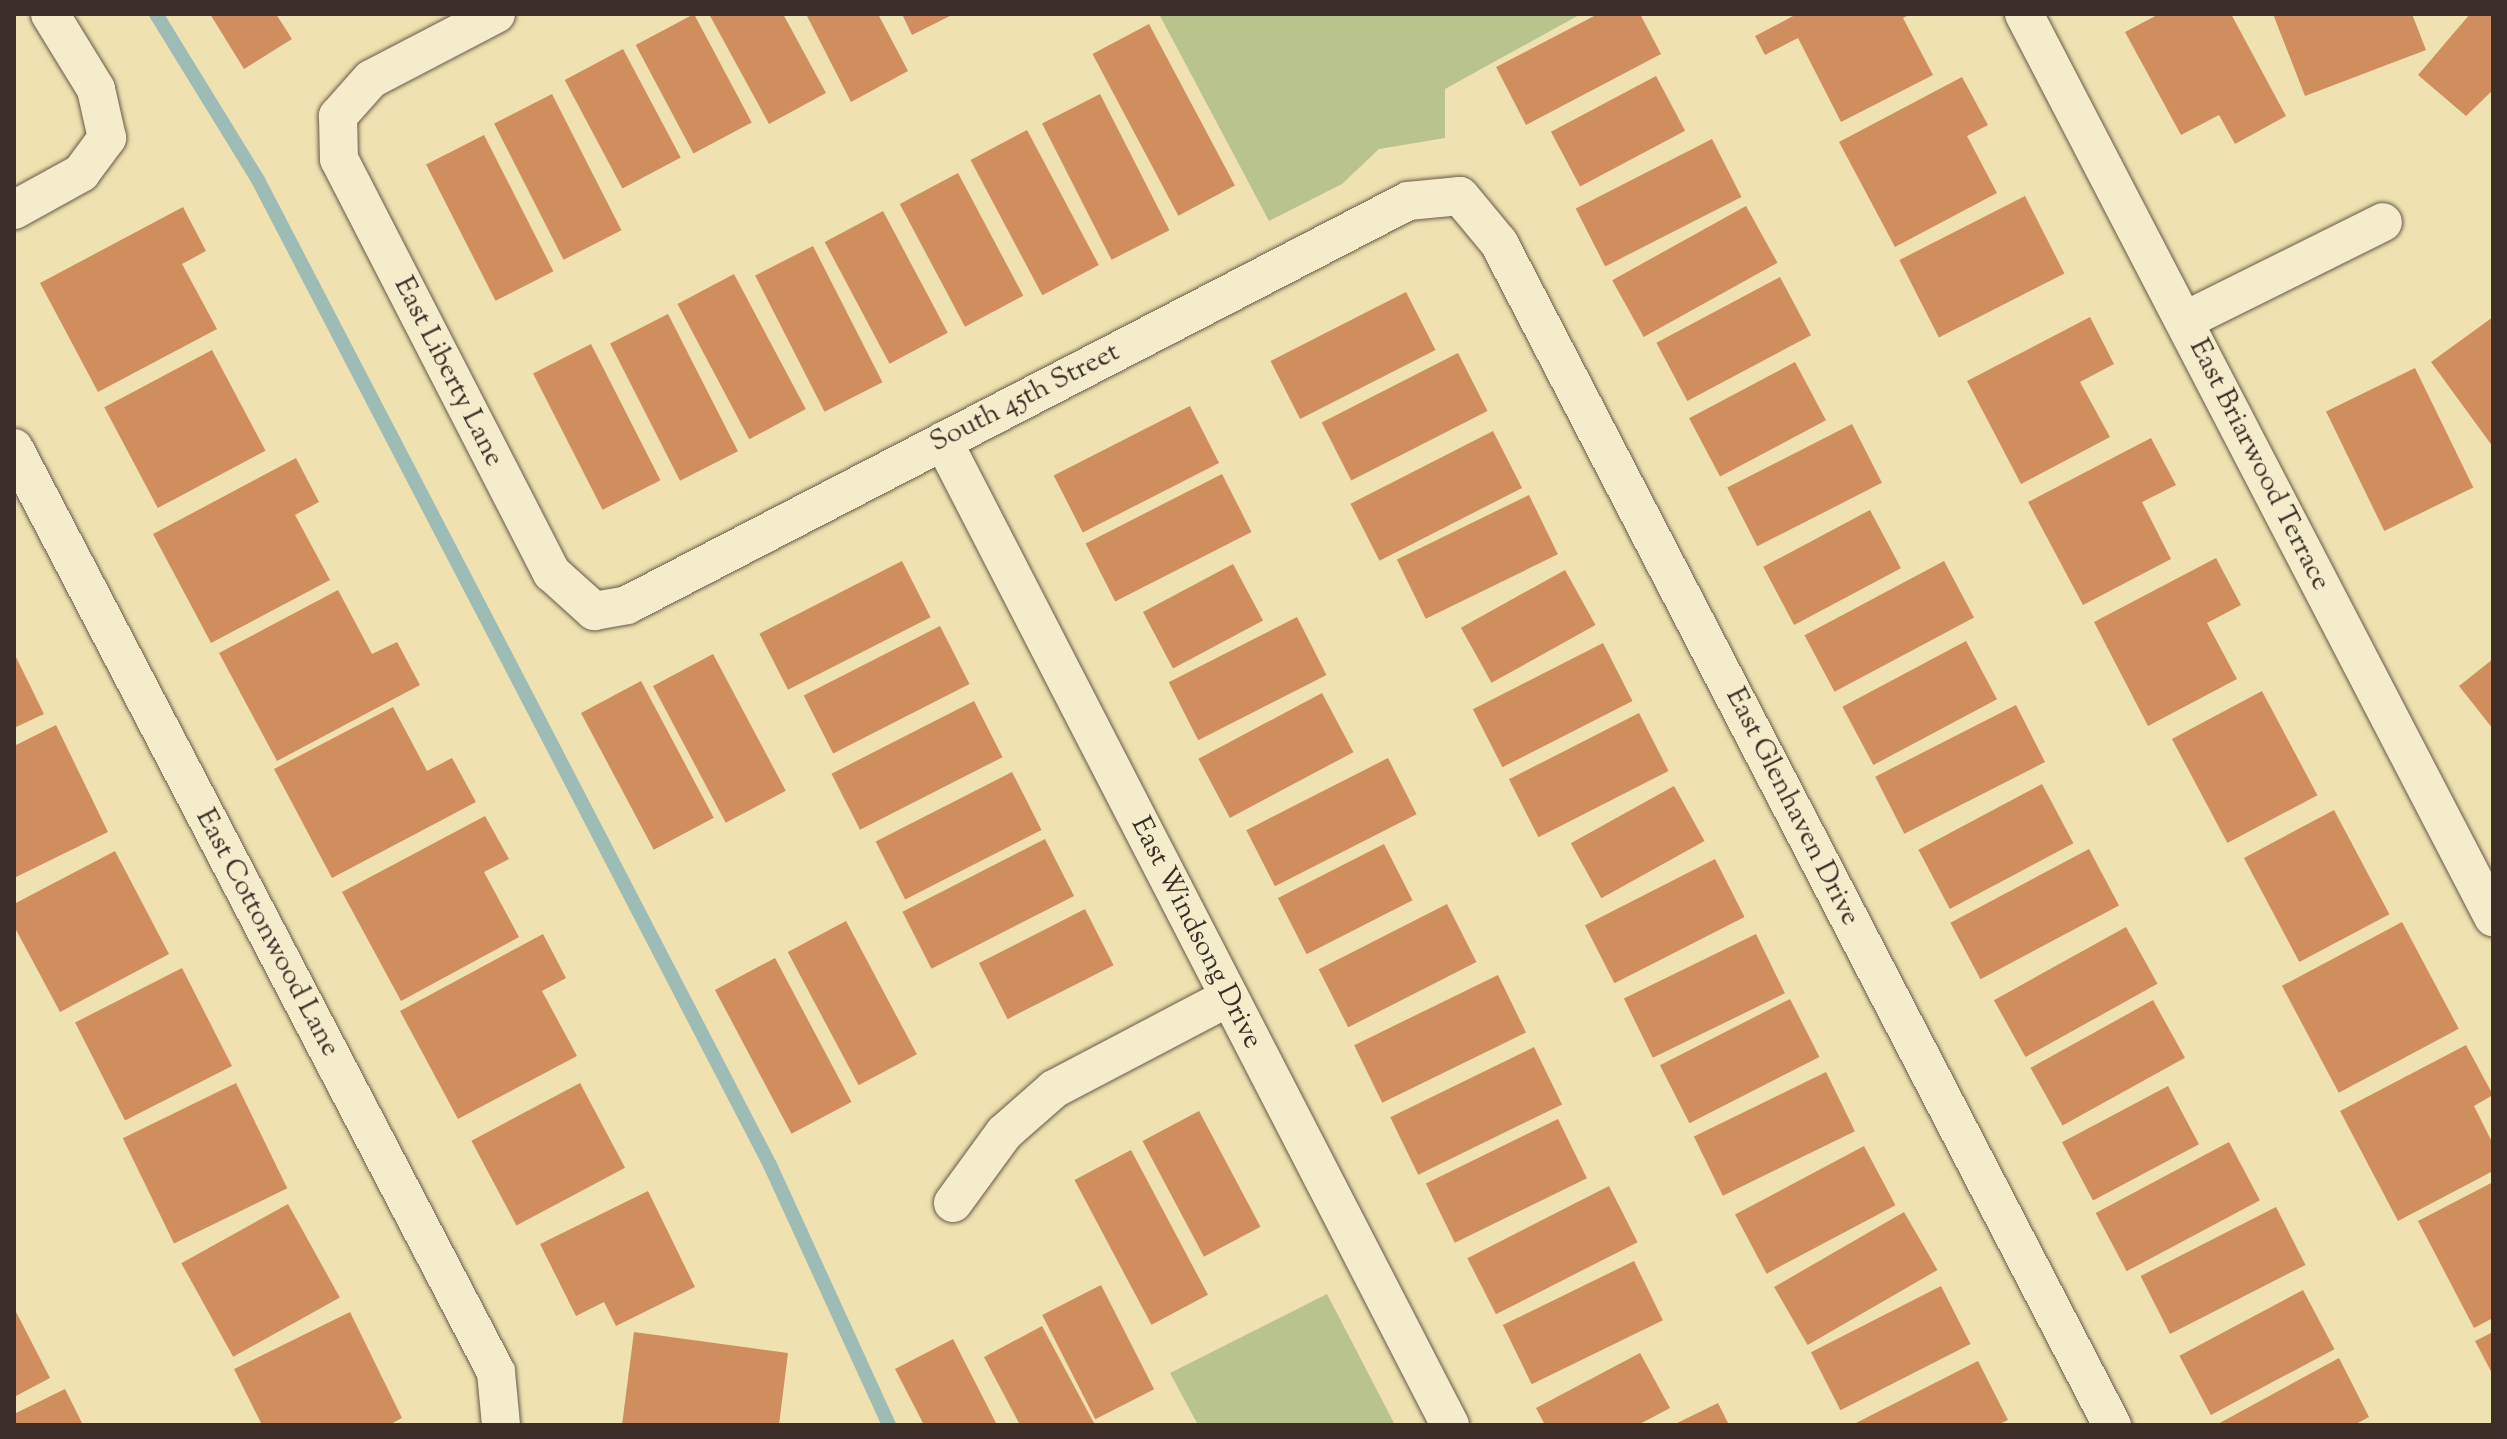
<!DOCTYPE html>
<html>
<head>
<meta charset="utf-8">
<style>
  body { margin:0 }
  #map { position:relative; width:2507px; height:1439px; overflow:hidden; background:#f0e2b0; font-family:"Sorts Mill Goudy",serif }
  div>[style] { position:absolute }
  .green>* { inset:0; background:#b8c48c }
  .stream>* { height:14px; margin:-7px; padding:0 7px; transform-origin:7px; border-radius:7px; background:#9dbcb5 }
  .building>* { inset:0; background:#d08e5e; transform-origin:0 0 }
  .roads { filter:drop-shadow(0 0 2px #695a49) drop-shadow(0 0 2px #695a49) }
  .minor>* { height:38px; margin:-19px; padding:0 19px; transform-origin:19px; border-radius:19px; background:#f5eccc }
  span { translate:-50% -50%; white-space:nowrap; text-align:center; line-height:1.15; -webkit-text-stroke:7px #f5eccc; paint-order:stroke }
  .street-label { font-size:28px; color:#3c2d27 }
  .frame { position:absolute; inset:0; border:16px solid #3c2d27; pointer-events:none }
</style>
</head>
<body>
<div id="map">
  <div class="green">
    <div style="clip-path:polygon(1159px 14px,1581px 14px,1445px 89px,1445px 138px,1379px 149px,1342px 184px,1269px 221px)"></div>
    <div style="clip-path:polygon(1327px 1294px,1395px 1425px,1198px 1425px,1170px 1373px)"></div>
  </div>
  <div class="stream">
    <div style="left:156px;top:14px;width:195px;rotate:58.4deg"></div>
    <div style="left:258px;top:180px;width:604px;rotate:62.5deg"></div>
    <div style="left:537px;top:716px;width:506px;rotate:62.57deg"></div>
    <div style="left:770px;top:1165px;width:286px;rotate:65.4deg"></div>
  </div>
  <div class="building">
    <div style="clip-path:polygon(210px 14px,276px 14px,292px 39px,244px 69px)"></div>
    <div style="left:694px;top:14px;width:123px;height:66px;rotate:62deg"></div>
    <div style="clip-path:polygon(709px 14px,783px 14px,826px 93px,769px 124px)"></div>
    <div style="clip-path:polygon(806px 14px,878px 14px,908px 71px,851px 102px)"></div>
    <div style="clip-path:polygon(902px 14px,954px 14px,912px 35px)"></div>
    <div style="clip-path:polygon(1598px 14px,1640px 14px,1661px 54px,1526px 125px,1496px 67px)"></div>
    <div style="clip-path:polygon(1797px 14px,1911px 14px,1903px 18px,1933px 75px,1841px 122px,1798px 38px,1765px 55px,1755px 36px)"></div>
    <div style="clip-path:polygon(2159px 14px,2231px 14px,2286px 116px,2235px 144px,2219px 115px,2181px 135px,2125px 32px)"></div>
    <div style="clip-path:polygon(2273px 14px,2412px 14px,2426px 50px,2305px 96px)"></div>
    <div style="clip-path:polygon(2470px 14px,2493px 14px,2493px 90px,2466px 116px,2418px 75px)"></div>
    <div style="left:1149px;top:24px;width:183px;height:64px;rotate:62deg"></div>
    <div style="left:623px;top:49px;width:123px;height:66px;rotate:62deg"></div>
    <div style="left:1656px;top:76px;width:62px;height:119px;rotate:62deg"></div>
    <div style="clip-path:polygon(1962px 77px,1988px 125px,1967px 136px,1997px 193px,1895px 247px,1839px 142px)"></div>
    <div style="left:552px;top:94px;width:153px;height:65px;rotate:63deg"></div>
    <div style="left:1100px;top:94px;width:153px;height:65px;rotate:63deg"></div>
    <div style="left:1027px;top:130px;width:153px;height:64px;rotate:62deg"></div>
    <div style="left:484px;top:135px;width:153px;height:65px;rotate:63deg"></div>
    <div style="left:1712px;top:139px;width:65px;height:153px;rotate:63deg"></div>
    <div style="left:958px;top:173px;width:139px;height:66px;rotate:62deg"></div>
    <div style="left:2025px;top:196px;width:87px;height:141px;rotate:63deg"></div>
    <div style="left:1746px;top:206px;width:65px;height:153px;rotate:61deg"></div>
    <div style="clip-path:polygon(183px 207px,206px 251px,182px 264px,217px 329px,98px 392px,40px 283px)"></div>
    <div style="left:883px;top:211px;width:138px;height:66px;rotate:62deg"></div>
    <div style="left:813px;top:246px;width:153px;height:65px;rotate:63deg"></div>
    <div style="left:734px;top:274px;width:153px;height:64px;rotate:62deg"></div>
    <div style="left:1780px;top:277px;width:66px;height:140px;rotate:62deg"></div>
    <div style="left:1406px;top:292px;width:65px;height:152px;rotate:63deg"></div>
    <div style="left:668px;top:314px;width:154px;height:65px;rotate:63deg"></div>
    <div style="clip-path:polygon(2090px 317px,2114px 364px,2080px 382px,2110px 437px,2021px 484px,1967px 381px)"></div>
    <div style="clip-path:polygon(2493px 317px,2493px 447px,2431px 362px)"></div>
    <div style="left:591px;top:344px;width:153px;height:65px;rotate:63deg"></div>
    <div style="left:212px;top:350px;width:114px;height:122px;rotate:62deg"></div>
    <div style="left:1458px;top:353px;width:65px;height:153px;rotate:63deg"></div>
    <div style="left:1795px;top:362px;width:66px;height:120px;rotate:62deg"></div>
    <div style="left:2415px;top:368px;width:133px;height:99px;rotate:64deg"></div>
    <div style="left:1190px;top:406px;width:64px;height:153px;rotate:63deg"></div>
    <div style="left:1852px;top:424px;width:66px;height:140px;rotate:63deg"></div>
    <div style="left:1493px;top:431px;width:64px;height:160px;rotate:63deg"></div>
    <div style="clip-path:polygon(2151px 438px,2176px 485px,2142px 502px,2171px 559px,2083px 605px,2028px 502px)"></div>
    <div style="clip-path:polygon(296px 458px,319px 502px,295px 515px,330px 580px,211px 643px,153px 534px)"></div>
    <div style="left:1222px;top:474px;width:65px;height:153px;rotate:63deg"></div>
    <div style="left:1529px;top:495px;width:66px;height:147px;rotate:64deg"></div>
    <div style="left:1870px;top:510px;width:66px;height:121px;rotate:62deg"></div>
    <div style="clip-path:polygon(2216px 558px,2241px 605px,2207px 623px,2237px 679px,2148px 726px,2094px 622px)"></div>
    <div style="left:902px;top:561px;width:63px;height:160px;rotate:63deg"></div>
    <div style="left:1944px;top:561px;width:64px;height:158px;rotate:62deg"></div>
    <div style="left:1233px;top:564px;width:64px;height:102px;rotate:62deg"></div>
    <div style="left:1565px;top:570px;width:63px;height:119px;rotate:61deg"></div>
    <div style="clip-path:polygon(338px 590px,372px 654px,397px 642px,420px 685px,277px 761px,219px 653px)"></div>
    <div style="left:1297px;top:617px;width:65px;height:144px;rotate:63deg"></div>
    <div style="left:940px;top:626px;width:65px;height:153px;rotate:63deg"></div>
    <div style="left:1966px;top:641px;width:66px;height:140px;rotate:62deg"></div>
    <div style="left:1603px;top:643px;width:65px;height:146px;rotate:63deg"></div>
    <div style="clip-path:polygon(14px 653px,44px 714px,14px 728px)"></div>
    <div style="left:713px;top:654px;width:155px;height:68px;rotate:62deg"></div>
    <div style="clip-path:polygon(2493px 659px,2493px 729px,2459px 686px)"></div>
    <div style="left:641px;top:681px;width:155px;height:68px;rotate:62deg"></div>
    <div style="left:2262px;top:691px;width:118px;height:102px;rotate:62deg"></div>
    <div style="left:1322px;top:693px;width:67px;height:140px;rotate:62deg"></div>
    <div style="left:974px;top:701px;width:63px;height:160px;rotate:63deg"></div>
    <div style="left:2016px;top:705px;width:64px;height:158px;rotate:63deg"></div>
    <div style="clip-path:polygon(393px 707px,427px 771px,452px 758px,476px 802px,332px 878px,274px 769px)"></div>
    <div style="left:1639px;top:713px;width:65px;height:146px;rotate:63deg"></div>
    <div style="clip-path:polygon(56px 725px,108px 832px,14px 878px,14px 746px)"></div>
    <div style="left:1388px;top:758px;width:63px;height:159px;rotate:63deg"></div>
    <div style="left:1012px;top:772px;width:65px;height:153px;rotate:63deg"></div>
    <div style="left:2042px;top:784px;width:67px;height:140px;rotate:62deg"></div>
    <div style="left:1674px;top:786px;width:63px;height:118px;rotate:61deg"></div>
    <div style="left:2334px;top:810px;width:118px;height:102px;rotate:62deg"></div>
    <div style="clip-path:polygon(485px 816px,509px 859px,484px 872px,519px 937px,401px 1001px,342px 892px)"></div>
    <div style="left:1045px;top:839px;width:64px;height:160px;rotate:63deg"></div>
    <div style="left:1384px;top:844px;width:63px;height:119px;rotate:63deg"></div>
    <div style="left:2089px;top:849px;width:64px;height:157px;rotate:62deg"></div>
    <div style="clip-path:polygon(115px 851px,169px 954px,60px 1012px,14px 926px,14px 904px)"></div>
    <div style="left:1715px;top:859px;width:65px;height:146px;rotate:63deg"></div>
    <div style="left:1447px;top:904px;width:65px;height:144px;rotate:63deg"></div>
    <div style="left:1085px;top:909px;width:63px;height:119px;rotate:63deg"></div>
    <div style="left:846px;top:921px;width:151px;height:66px;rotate:62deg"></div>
    <div style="left:2402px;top:922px;width:121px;height:136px;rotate:62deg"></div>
    <div style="left:2126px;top:927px;width:65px;height:151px;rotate:61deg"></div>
    <div style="clip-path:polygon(543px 934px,566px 978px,542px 991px,577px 1056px,458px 1119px,400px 1011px)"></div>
    <div style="left:1756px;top:934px;width:66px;height:147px;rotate:64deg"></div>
    <div style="left:775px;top:958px;width:163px;height:68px;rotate:62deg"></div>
    <div style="left:182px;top:968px;width:110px;height:120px;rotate:63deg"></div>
    <div style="left:1498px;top:975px;width:64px;height:160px;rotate:64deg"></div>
    <div style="left:1790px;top:999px;width:65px;height:146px;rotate:63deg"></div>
    <div style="left:2153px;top:1000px;width:66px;height:140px;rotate:61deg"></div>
    <div style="clip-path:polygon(2466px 1045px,2493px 1095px,2474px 1106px,2493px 1144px,2493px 1171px,2398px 1221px,2340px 1111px)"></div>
    <div style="left:1534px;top:1047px;width:64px;height:160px;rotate:64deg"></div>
    <div style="left:1826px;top:1072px;width:66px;height:147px;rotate:64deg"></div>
    <div style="left:236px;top:1083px;width:117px;height:126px;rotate:64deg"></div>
    <div style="left:580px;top:1083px;width:96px;height:123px;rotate:62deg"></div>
    <div style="left:2168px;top:1086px;width:66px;height:120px;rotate:62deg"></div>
    <div style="left:1199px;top:1111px;width:131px;height:64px;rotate:62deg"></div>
    <div style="left:1558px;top:1119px;width:66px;height:147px;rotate:64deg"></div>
    <div style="left:2229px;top:1142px;width:66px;height:151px;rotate:62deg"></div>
    <div style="left:1864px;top:1146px;width:67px;height:146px;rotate:62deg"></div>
    <div style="left:1131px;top:1150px;width:164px;height:64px;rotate:62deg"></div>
    <div style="clip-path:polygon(2493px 1182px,2493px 1318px,2474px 1328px,2418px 1221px)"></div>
    <div style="left:1609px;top:1186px;width:63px;height:159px;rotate:63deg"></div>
    <div style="clip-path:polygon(648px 1191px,695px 1287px,616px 1326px,604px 1302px,576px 1316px,540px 1244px)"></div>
    <div style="left:288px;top:1204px;width:107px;height:122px;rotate:61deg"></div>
    <div style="left:2276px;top:1207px;width:65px;height:152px;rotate:63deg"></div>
    <div style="left:1904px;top:1212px;width:67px;height:150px;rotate:60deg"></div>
    <div style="left:1634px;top:1261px;width:66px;height:146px;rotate:64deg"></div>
    <div style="left:1101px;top:1285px;width:117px;height:66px;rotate:63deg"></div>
    <div style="left:1941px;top:1286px;width:65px;height:146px;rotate:63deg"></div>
    <div style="left:2303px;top:1290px;width:67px;height:140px;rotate:62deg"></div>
    <div style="clip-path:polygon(14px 1308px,50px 1378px,14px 1397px)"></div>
    <div style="clip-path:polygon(350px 1312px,402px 1418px,389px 1425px,262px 1425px,234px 1369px)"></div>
    <div style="clip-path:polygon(1042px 1326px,1095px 1425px,1020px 1425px,984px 1357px)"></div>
    <div style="clip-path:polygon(634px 1332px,788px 1353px,779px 1425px,622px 1425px)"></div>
    <div style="clip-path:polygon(2493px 1332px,2493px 1375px,2475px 1341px)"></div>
    <div style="clip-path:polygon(953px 1339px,997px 1425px,924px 1425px,895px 1369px)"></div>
    <div style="clip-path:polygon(1640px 1353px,1670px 1408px,1638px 1425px,1545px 1425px,1536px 1408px)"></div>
    <div style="clip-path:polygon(2339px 1358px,2369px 1417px,2354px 1425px,2216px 1425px)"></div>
    <div style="clip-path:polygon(1978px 1361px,2008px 1420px,1997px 1425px,1852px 1425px)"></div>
    <div style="clip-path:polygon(65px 1389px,83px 1425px,14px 1425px,14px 1414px)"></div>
    <div style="clip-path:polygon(1718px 1403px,1729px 1425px,1673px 1425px)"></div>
  </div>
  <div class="roads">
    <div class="minor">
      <div style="left:496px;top:14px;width:141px;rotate:152.5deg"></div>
      <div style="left:371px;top:79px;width:50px;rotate:131.7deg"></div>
      <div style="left:338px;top:116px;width:43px;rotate:88.7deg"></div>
      <div style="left:339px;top:159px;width:466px;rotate:62.8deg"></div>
      <div style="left:552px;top:573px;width:57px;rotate:42.1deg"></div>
      <div style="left:594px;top:611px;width:34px;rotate:-10deg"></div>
      <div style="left:627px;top:605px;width:879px;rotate:-27.35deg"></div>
      <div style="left:1408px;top:201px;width:52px;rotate:-5.5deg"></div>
      <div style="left:1460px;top:196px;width:61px;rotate:50.3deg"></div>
      <div style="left:1499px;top:243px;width:1332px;rotate:62.59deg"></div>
      <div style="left:2024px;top:14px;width:1018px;rotate:62.55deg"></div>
      <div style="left:14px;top:210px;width:77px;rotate:-28.9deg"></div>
      <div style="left:81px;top:173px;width:44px;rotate:-53.4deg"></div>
      <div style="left:107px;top:138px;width:50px;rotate:-102.7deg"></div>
      <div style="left:96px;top:89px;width:88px;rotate:-121.5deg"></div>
      <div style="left:2184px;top:321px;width:222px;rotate:-26.4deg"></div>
      <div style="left:943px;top:441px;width:1107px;rotate:62.74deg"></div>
      <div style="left:14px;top:448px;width:1042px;rotate:62.45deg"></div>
      <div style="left:496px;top:1372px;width:53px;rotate:84.6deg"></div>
      <div style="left:953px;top:1203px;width:87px;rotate:-53.9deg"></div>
      <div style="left:1004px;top:1133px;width:67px;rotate:-41.3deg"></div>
      <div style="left:1054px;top:1089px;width:198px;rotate:-27.7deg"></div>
    </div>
  </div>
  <div class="street-label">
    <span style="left:448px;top:372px;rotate:63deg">East Liberty Lane</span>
    <span style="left:1025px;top:398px;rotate:-27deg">South 45th Street</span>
    <span style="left:2259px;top:465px;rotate:63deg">East Briarwood Terrace</span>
    <span style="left:1792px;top:807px;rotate:63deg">East Glenhaven Drive</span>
    <span style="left:267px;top:933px;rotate:62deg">East Cottonwood Lane</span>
    <span style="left:1196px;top:933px;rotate:63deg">East Windsong Drive</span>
  </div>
  <div class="frame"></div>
</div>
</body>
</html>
